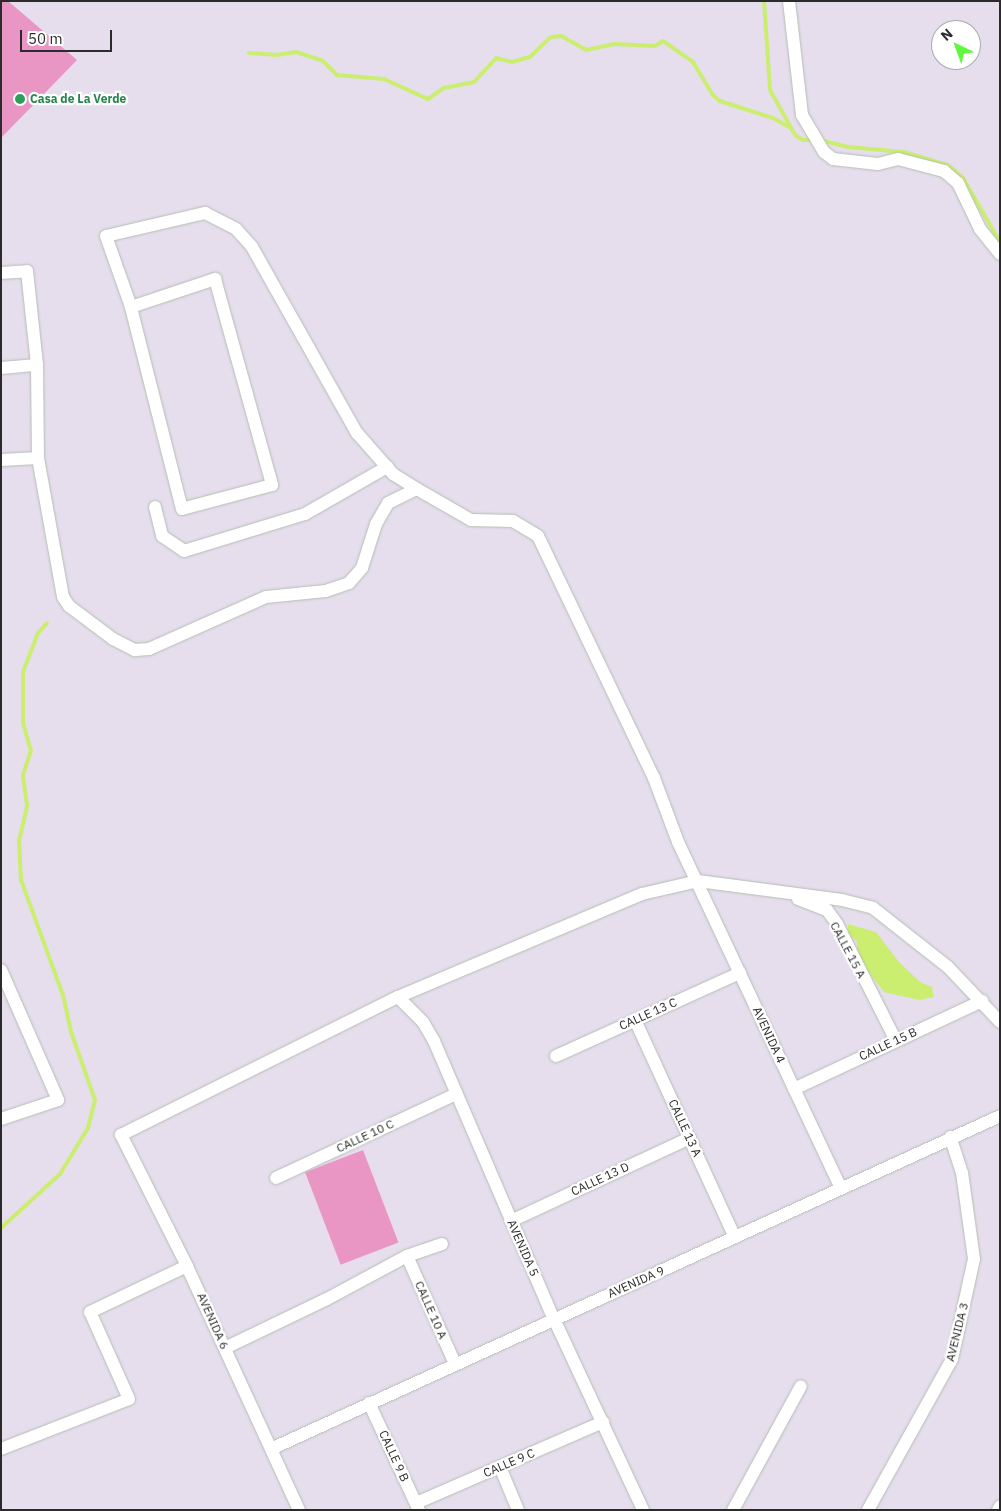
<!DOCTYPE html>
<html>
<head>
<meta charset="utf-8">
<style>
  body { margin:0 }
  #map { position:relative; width:1001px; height:1511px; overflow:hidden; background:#e6dded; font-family:"IBM Plex Sans",sans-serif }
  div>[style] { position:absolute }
  .pitch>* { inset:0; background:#ea96c5; transform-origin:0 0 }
  .water>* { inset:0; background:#cbee71 }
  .stream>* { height:4px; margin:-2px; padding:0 2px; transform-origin:2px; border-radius:2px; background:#cbee71 }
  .roads { filter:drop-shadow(0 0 1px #b3bfb1) drop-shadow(0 0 1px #b3bfb1) }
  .street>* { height:12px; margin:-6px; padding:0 6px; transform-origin:6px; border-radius:6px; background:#fff }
  .dots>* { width:14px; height:14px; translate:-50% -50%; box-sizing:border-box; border:2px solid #fff; border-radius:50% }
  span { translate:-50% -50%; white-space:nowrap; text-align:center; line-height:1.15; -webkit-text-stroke:4.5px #fff; paint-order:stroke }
  .leisure-label { font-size:12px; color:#27864d; font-weight:700 }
  .left { translate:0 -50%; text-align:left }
  .street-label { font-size:12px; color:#2b2b2b }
  .frame { position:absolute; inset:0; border:2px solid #2b2b2b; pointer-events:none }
  .north { position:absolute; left:931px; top:20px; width:50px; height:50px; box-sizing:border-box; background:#fff; border:1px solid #aaa; border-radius:50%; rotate:318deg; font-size:14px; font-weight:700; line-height:20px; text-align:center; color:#2b2b2b }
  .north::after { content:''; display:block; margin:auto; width:18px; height:22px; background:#5ef93e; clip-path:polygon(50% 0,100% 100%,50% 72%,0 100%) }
  .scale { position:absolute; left:20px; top:30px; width:92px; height:22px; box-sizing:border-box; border:2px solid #2b2b2b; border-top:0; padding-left:6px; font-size:15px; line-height:18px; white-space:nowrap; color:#2b2b2b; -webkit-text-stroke:4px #fff; paint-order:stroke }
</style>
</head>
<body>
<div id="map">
  <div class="pitch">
    <div style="clip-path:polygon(1px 1px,8px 1px,77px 60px,1px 138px)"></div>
    <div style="left:363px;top:1150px;width:99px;height:62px;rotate:69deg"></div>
  </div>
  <div class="water">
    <div style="clip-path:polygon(848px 924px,876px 932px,899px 962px,920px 982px,932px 987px,934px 997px,919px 1000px,884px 992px,857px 957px,857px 942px,848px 933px)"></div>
  </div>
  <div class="stream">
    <div style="left:764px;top:1px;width:89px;rotate:86.1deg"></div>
    <div style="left:770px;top:90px;width:51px;rotate:60.9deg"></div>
    <div style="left:795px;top:135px;width:9px;rotate:32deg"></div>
    <div style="left:803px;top:140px;width:10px"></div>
    <div style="left:249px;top:53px;width:28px;rotate:4deg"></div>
    <div style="left:277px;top:55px;width:19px;rotate:-9deg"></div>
    <div style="left:296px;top:52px;width:28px;rotate:18deg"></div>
    <div style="left:323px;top:61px;width:20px;rotate:45deg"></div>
    <div style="left:337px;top:75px;width:47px;rotate:4.9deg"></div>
    <div style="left:384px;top:79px;width:48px;rotate:24.4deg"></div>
    <div style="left:428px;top:99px;width:19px;rotate:-35deg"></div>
    <div style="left:444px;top:88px;width:31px;rotate:-11deg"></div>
    <div style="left:474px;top:82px;width:33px;rotate:-47deg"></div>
    <div style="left:496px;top:58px;width:16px;rotate:14deg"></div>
    <div style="left:512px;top:62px;width:19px;rotate:-16deg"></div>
    <div style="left:530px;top:57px;width:29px;rotate:-44deg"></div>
    <div style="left:551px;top:37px;width:10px;rotate:-6deg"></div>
    <div style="left:561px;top:36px;width:29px;rotate:29deg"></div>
    <div style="left:586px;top:50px;width:29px;rotate:-12deg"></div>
    <div style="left:614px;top:44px;width:41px;rotate:2.8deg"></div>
    <div style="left:655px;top:46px;width:9px;rotate:-32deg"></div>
    <div style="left:663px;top:41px;width:37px;rotate:35deg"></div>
    <div style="left:693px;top:62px;width:39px;rotate:59deg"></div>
    <div style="left:713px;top:95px;width:9px;rotate:41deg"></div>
    <div style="left:720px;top:101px;width:56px;rotate:17.8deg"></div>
    <div style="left:773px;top:118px;width:18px;rotate:29deg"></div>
    <div style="left:820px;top:140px;width:29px;rotate:14deg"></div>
    <div style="left:848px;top:147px;width:56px;rotate:5.1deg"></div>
    <div style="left:904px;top:152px;width:46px;rotate:16.5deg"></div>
    <div style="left:948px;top:165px;width:20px;rotate:41deg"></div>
    <div style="left:963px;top:178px;width:74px;rotate:60deg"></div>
    <div style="left:1px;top:1228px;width:80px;rotate:-42.5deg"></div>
    <div style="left:60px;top:1174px;width:54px;rotate:-58.7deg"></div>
    <div style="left:88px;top:1128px;width:29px;rotate:-76deg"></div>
    <div style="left:95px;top:1100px;width:72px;rotate:-109.4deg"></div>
    <div style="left:71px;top:1032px;width:35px;rotate:-102deg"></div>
    <div style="left:64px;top:998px;width:126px;rotate:-110deg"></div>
    <div style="left:21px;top:880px;width:39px;rotate:-93deg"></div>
    <div style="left:19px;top:841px;width:37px;rotate:-77deg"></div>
    <div style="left:27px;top:805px;width:30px;rotate:-98deg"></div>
    <div style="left:23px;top:775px;width:25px;rotate:-72deg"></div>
    <div style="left:31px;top:751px;width:29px;rotate:-106deg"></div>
    <div style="left:23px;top:723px;width:51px;rotate:-90deg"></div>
    <div style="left:23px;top:672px;width:42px;rotate:-69deg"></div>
    <div style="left:38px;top:633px;width:13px;rotate:-48deg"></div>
  </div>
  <div class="roads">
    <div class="street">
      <div style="left:789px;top:1px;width:115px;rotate:83.5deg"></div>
      <div style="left:802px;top:115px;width:43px;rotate:59.3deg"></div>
      <div style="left:824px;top:152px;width:11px;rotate:38deg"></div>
      <div style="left:833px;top:159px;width:45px;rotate:6.3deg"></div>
      <div style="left:878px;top:164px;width:21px;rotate:-14deg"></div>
      <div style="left:898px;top:159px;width:48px;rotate:14.6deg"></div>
      <div style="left:944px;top:171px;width:18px;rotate:41deg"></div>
      <div style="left:958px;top:183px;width:51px;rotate:64.4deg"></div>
      <div style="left:980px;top:229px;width:32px;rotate:51deg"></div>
      <div style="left:1px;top:273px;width:26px;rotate:-4deg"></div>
      <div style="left:27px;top:271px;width:95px;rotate:83.9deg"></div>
      <div style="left:37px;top:365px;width:93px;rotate:89.4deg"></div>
      <div style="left:38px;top:458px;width:141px;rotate:79.8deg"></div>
      <div style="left:63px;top:597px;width:11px;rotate:56deg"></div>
      <div style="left:69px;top:606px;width:55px;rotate:36.9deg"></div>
      <div style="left:113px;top:639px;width:25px;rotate:27deg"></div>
      <div style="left:135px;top:650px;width:14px;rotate:-4deg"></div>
      <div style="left:149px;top:649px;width:128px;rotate:-24deg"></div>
      <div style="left:266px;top:597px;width:60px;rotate:-5.7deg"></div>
      <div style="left:326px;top:591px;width:24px;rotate:-19deg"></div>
      <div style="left:349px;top:583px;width:20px;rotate:-49deg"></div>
      <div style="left:362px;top:568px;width:46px;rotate:-72.3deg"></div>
      <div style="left:376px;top:524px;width:24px;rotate:-60deg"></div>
      <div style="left:388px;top:503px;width:32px;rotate:-26deg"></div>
      <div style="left:417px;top:489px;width:62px;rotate:29.9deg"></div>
      <div style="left:471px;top:520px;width:42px;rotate:1.4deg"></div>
      <div style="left:513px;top:521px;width:29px;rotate:31deg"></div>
      <div style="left:538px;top:536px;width:268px;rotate:64.4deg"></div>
      <div style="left:654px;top:778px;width:68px;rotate:69.4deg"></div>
      <div style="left:678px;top:842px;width:383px;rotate:64.8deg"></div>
      <div style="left:131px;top:307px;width:89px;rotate:-18.4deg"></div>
      <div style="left:215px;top:279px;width:214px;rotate:74.5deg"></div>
      <div style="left:272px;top:485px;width:93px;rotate:165.1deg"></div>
      <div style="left:182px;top:509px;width:208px;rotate:-104.2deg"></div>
      <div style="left:131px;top:307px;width:75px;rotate:-109.4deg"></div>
      <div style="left:106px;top:236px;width:102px;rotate:-13.1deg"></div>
      <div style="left:205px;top:213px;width:35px;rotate:27deg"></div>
      <div style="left:236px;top:229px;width:24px;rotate:48deg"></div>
      <div style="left:252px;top:247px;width:214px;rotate:60.6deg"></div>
      <div style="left:357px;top:433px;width:55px;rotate:48.7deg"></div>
      <div style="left:393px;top:474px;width:28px;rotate:32deg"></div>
      <div style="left:1px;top:368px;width:36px;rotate:-5deg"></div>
      <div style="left:1px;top:460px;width:37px;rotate:-3deg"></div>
      <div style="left:155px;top:507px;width:30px;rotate:76deg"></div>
      <div style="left:162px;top:536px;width:27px;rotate:34deg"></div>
      <div style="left:184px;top:551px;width:127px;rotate:-17deg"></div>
      <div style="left:305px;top:514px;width:95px;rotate:-29.8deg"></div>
      <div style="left:798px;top:899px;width:31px;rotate:21deg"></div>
      <div style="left:827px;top:910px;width:17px;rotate:54deg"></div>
      <div style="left:837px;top:924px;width:129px;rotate:63.2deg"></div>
      <div style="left:1px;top:970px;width:142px;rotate:66.3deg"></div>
      <div style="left:58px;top:1100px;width:60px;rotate:161.6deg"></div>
      <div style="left:398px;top:997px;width:35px;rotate:45deg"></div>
      <div style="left:423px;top:1022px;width:22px;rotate:60deg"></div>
      <div style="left:434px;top:1041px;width:303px;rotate:66.7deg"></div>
      <div style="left:554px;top:1319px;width:211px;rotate:65deg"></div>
      <div style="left:635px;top:1020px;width:239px;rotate:65.3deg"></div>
      <div style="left:556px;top:1056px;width:202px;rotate:-24.3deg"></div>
      <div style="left:794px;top:1089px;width:208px;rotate:-25.1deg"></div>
      <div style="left:276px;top:1178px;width:196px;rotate:-25deg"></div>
      <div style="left:511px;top:1221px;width:197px;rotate:-24.9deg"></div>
      <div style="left:407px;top:1256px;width:118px;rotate:66deg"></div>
      <div style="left:225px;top:1348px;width:113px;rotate:-25.7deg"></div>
      <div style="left:327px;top:1299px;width:91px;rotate:-28.3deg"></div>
      <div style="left:407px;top:1256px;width:37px;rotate:-19deg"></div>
      <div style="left:369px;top:1403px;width:118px;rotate:65deg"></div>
      <div style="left:273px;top:1448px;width:799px;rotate:-24.54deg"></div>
      <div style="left:1px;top:1449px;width:137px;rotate:-21.3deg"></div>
      <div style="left:129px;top:1399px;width:95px;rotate:-114.1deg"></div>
      <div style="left:90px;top:1312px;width:107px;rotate:-25.4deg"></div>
      <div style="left:500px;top:1467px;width:47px;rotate:67.3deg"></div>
      <div style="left:416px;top:1503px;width:204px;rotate:-23.4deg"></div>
      <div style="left:299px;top:1510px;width:268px;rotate:-114.7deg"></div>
      <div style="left:187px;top:1266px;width:147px;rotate:-116.7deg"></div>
      <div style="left:121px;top:1135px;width:309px;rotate:-26.5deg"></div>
      <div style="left:398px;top:997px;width:265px;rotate:-22.9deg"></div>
      <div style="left:642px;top:894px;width:57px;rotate:-13.1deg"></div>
      <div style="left:698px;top:881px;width:145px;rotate:7.5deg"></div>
      <div style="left:842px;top:900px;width:32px;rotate:14deg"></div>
      <div style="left:873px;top:908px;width:95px;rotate:38.2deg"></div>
      <div style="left:948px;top:967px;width:76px;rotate:46.6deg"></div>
      <div style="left:733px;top:1510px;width:141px;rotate:-61.3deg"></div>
      <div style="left:868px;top:1510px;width:173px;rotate:-60.9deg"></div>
      <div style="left:952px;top:1359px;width:102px;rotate:-77.6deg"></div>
      <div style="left:974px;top:1259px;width:87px;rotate:-97.9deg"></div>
      <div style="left:962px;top:1173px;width:38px;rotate:-108deg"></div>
      <div style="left:998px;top:1510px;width:4px;rotate:-63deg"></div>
    </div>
  </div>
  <div class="dots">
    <div style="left:20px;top:99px;background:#2e9e5b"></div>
  </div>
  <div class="leisure-label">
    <span class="left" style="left:30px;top:99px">Casa de La Verde</span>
  </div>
  <div class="street-label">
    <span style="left:848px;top:950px;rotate:62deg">CALLE 15 A</span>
    <span style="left:648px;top:1014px;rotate:-24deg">CALLE 13 C</span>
    <span style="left:769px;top:1035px;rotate:65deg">AVENIDA 4</span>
    <span style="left:888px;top:1044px;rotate:-25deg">CALLE 15 B</span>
    <span style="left:685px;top:1128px;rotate:65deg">CALLE 13 A</span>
    <span style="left:365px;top:1136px;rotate:-25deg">CALLE 10 C</span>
    <span style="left:600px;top:1179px;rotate:-25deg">CALLE 13 D</span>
    <span style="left:523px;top:1248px;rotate:66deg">AVENIDA 5</span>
    <span style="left:636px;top:1282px;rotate:-24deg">AVENIDA 9</span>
    <span style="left:431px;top:1310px;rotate:66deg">CALLE 10 A</span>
    <span style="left:213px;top:1321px;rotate:66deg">AVENIDA 6</span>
    <span style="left:957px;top:1332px;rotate:-76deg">AVENIDA 3</span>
    <span style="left:394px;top:1456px;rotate:65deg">CALLE 9 B</span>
    <span style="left:509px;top:1463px;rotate:-23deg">CALLE 9 C</span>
  </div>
  <div class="frame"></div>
  <div class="north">N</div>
  <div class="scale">50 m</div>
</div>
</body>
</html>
